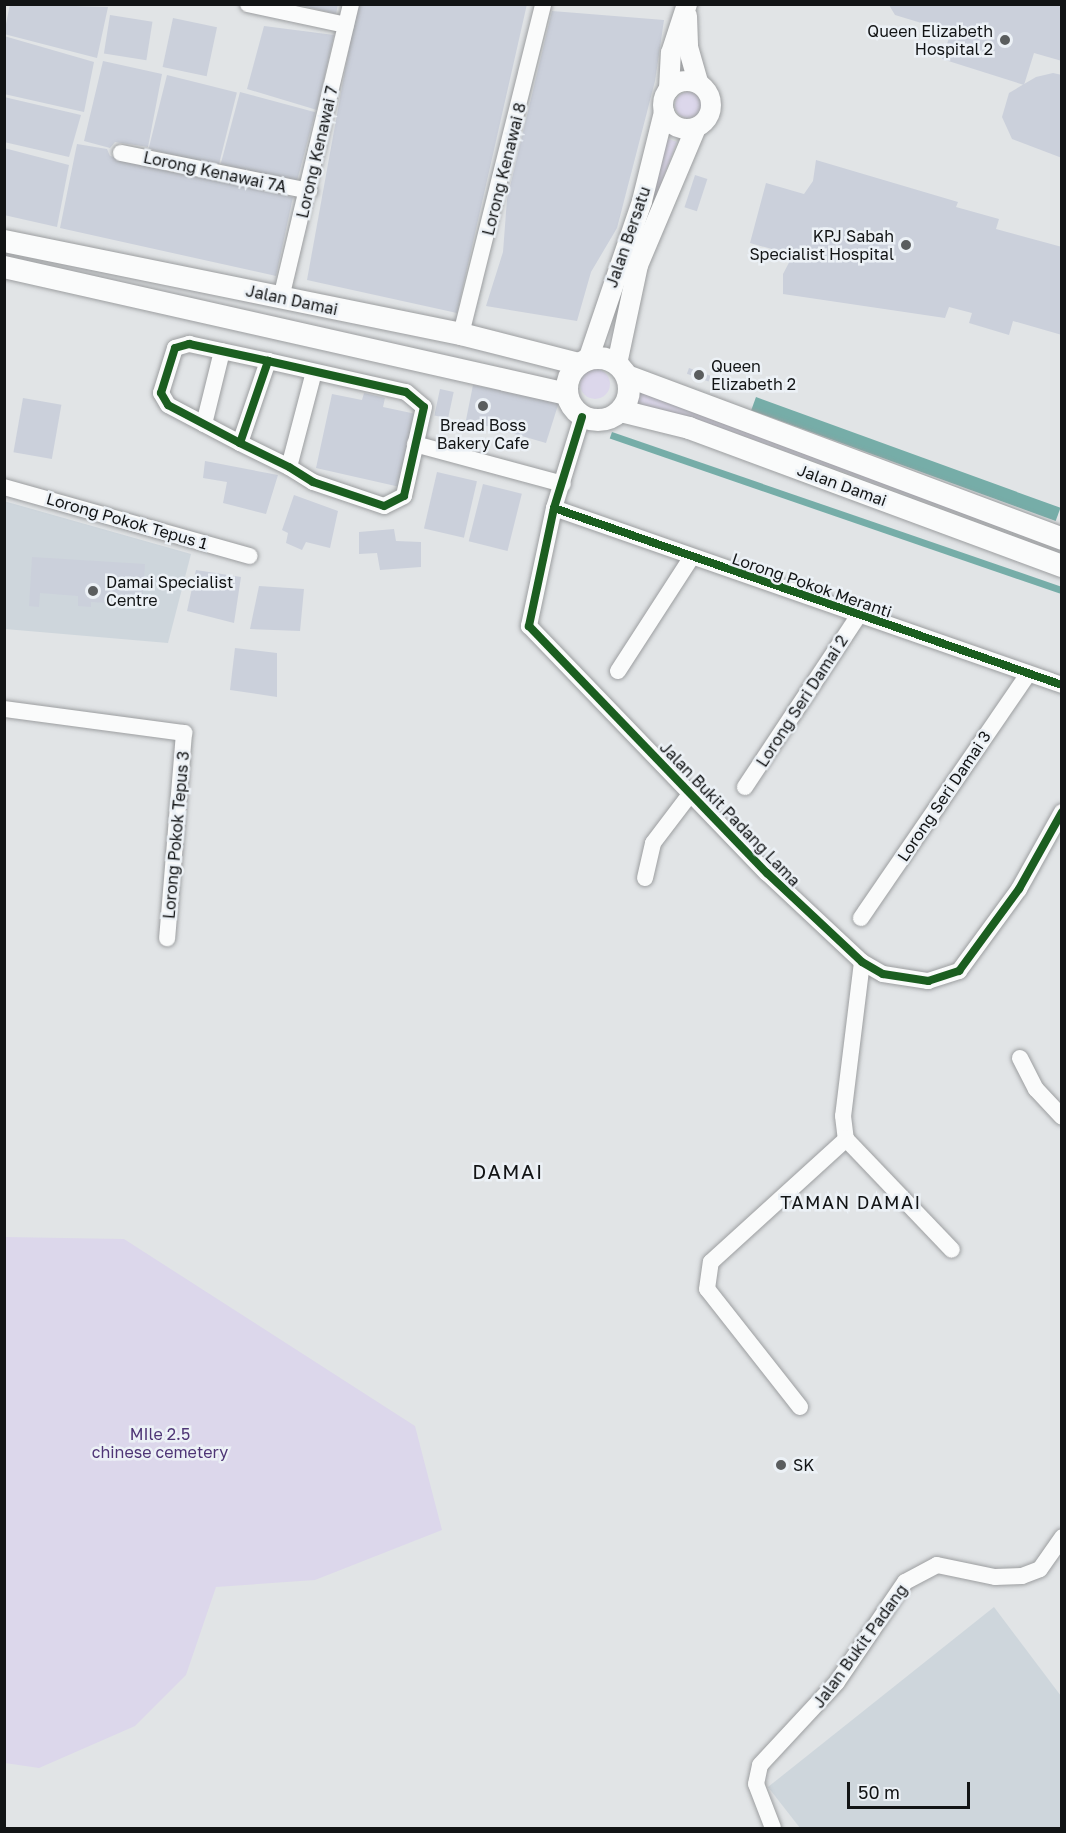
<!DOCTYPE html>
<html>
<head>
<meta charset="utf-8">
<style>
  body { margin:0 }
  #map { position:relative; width:1066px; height:1833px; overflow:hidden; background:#e1e4e6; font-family:"Golos Text",sans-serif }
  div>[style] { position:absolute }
  .built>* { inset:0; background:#ced6dc }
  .green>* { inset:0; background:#dcd7eb }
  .round { border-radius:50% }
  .water>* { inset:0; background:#76ada8; transform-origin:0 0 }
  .building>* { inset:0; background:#cbd0db; transform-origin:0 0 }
  .roads { filter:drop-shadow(0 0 2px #9c9ea0) drop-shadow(0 0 2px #9c9ea0) }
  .minor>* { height:16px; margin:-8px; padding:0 8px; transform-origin:8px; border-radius:8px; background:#fafbfb }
  .tertiary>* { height:20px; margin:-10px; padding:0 10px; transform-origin:10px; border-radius:10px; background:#fafbfb }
  .tertiary>.ring { margin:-10px; padding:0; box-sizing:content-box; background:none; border:20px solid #fafbfb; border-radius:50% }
  .secondary>* { height:22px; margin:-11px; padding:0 11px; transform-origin:11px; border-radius:11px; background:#fafbfb }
  .secondary>.ring { margin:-11px; padding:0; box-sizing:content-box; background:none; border:22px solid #fafbfb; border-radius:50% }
  .cycleway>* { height:8px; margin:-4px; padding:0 4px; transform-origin:4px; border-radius:4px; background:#1b5e20 }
  .dots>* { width:16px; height:16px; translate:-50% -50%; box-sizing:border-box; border:3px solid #ecf1f6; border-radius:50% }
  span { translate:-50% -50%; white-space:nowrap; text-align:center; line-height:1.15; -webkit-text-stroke:5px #ecf1f6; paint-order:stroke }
  .poi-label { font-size:16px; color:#121415 }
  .right { translate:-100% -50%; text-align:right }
  .left { translate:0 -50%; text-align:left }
  .street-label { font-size:16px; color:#121415 }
  .park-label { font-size:16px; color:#4e3575 }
  .neighbourhood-label { font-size:18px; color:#121415; letter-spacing:1.5px }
  .quarter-label { font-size:20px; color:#121415; letter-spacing:1.5px }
  .frame { position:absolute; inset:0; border:6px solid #121415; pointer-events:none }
  .scale { position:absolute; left:847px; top:1782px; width:123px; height:27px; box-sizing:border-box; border:3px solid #121415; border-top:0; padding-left:8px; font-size:18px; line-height:21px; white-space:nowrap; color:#121415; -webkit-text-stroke:4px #ecf1f6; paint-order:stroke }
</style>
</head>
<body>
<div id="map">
  <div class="built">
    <div style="clip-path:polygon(4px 501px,191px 554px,168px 643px,5px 629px)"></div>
    <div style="clip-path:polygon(994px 1607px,1061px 1696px,1061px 1828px,800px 1828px,768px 1787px)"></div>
  </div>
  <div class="green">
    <div class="round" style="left:675px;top:92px;width:26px;height:26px"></div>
    <div style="clip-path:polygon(665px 138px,677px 142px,642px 232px)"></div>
    <div class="round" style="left:580px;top:369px;width:30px;height:30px"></div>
    <div style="clip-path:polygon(638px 387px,1061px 544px,1061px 550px,719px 427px,630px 404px)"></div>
    <div style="clip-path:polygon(5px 1237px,124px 1239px,415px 1426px,442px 1530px,315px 1580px,216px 1587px,186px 1675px,135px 1726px,39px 1768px,5px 1763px)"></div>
  </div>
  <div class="water">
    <div style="left:756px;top:397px;width:324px;height:14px;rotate:20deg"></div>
    <div style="left:612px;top:432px;width:476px;height:7px;rotate:19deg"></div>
  </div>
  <div class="building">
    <div style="clip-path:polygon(10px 4px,108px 7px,97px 58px,4px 34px)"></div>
    <div style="clip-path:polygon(296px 4px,338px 4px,336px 14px)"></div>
    <div style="clip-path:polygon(357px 4px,527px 4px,457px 313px,307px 280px)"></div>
    <div style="clip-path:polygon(889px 5px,1062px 5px,1062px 61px,1034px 53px,1024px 85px,942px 59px,951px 32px,895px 15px)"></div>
    <div style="clip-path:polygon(552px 11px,664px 20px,655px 81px,617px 228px,591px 272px,577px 321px,486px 306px,503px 252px,507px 199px)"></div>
    <div style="left:110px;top:15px;width:43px;height:39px;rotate:9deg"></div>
    <div style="left:173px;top:18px;width:45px;height:50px;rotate:12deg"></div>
    <div style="clip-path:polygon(264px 26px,334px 35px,317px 110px,247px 89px)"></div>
    <div style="clip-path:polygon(4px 36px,94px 62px,84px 112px,4px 94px)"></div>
    <div style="clip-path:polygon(103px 61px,162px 74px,148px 147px,115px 142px,110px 148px,84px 141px)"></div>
    <div style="clip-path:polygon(1053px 73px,1062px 75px,1062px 158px,1012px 139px,1002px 117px,1009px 93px,1036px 77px)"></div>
    <div style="left:167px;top:75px;width:72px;height:76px;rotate:14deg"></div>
    <div style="left:240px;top:92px;width:78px;height:74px;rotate:15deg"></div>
    <div style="clip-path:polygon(4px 97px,81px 115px,69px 157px,4px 142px)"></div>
    <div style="clip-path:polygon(77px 144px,107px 149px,110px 156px,149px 167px,293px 197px,276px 276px,60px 228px)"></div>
    <div style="clip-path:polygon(4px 148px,69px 165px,57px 227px,4px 215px)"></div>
    <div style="clip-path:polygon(816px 160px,958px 202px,956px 207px,999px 219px,996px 229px,1062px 247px,1062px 335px,1013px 321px,1009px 335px,969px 323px,972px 313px,949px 307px,945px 318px,783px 294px,783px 274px,793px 255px,750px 243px,766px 183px,804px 194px,813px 181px)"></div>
    <div style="left:695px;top:175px;width:13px;height:34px;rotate:18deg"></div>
    <div style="left:689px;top:368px;width:23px;height:6px;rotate:20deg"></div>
    <div style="clip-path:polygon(473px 385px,559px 402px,546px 443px,466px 420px)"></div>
    <div style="left:440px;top:389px;width:14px;height:27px;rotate:12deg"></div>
    <div style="clip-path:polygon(364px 393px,385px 398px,383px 407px,416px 414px,400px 487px,316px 468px,332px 394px,362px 400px)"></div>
    <div style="left:23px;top:398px;width:39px;height:55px;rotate:10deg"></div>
    <div style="clip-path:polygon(205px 461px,278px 475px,266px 514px,223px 503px,227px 482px,203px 478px)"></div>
    <div style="left:437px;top:472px;width:41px;height:58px;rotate:13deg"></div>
    <div style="left:483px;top:484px;width:40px;height:59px;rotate:14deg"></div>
    <div style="clip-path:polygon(294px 495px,338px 511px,330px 548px,306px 542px,302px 550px,286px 543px,288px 533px,282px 530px)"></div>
    <div style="clip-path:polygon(394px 529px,396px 541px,421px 542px,421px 567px,380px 570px,377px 553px,359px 554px,359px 532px)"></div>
    <div style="clip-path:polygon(32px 557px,145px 564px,142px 605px,91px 602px,91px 607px,78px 606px,78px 596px,40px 593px,39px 607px,29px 606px)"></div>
    <div style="clip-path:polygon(196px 570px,241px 577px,234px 623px,187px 611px)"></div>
    <div style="clip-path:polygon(259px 586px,304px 589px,300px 631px,250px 629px)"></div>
    <div style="clip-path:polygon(235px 648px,277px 653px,277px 697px,230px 690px)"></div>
  </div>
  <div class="roads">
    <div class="minor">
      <div style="left:248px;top:4px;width:100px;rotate:12.1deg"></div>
      <div style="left:121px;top:153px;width:192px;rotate:11.4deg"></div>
      <div style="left:281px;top:298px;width:302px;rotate:-76.6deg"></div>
      <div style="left:461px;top:334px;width:340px;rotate:-76deg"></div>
      <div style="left:582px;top:417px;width:95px;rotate:107.1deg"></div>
      <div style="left:554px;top:508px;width:121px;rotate:102deg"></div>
      <div style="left:529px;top:626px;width:343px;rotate:46.1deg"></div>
      <div style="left:767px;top:873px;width:130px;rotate:43.1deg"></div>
      <div style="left:862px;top:962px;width:24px;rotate:30deg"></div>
      <div style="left:883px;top:974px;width:46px;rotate:8.8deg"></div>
      <div style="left:928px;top:981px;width:33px;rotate:-18deg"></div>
      <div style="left:959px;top:971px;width:102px;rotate:-53.8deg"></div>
      <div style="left:1019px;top:889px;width:88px;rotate:-60.8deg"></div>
      <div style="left:204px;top:424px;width:75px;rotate:-76.1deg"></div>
      <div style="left:240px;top:443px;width:87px;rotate:-71.1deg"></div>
      <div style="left:268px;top:361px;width:141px;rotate:12.7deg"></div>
      <div style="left:406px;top:392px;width:23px;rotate:40deg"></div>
      <div style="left:424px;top:407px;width:91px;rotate:102.7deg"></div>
      <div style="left:404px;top:496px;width:22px;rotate:153deg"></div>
      <div style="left:384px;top:506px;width:75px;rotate:-161.3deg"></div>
      <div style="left:313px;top:482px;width:28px;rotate:-148deg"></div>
      <div style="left:289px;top:467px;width:55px;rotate:-153.9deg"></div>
      <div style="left:240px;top:443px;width:81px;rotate:-152.2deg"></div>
      <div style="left:168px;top:405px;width:14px;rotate:-120deg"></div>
      <div style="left:161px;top:393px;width:47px;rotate:-72.7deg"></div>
      <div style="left:175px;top:348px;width:15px;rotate:-16deg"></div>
      <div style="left:189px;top:344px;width:81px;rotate:12.1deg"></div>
      <div style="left:415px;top:444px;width:153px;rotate:15.1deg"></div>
      <div style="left:289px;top:467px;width:98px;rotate:-75.3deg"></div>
      <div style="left:4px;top:487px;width:255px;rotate:15.7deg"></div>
      <div style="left:554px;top:508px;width:538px;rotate:19.21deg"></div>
      <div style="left:618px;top:671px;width:135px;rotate:-57.1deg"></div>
      <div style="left:4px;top:709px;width:182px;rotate:7.6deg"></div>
      <div style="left:184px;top:733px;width:206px;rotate:94.7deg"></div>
      <div style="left:745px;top:787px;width:206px;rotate:-56.5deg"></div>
      <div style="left:645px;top:878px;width:36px;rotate:-77deg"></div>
      <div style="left:653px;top:843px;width:63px;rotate:-52.8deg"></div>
      <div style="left:861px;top:918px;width:296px;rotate:-55.6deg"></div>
      <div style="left:862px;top:962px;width:155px;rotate:97deg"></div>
      <div style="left:843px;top:1116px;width:23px;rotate:83deg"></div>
      <div style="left:846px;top:1139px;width:153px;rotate:46.3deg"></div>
      <div style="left:1020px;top:1058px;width:35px;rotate:63deg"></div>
      <div style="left:1036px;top:1089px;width:38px;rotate:47deg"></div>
      <div style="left:800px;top:1407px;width:150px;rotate:-128.2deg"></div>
      <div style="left:707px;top:1289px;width:27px;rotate:-82deg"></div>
      <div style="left:711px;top:1262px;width:183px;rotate:-42.3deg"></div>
      <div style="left:773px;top:1828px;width:47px;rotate:-111.1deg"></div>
      <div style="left:756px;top:1784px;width:19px;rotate:-78deg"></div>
      <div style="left:760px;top:1765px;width:113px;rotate:-47.1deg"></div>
      <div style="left:837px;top:1682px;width:121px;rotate:-55.8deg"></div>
      <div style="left:905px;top:1582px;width:36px;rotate:-28deg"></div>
      <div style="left:937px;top:1565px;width:59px;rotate:11.7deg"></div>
      <div style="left:995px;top:1577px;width:27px;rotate:-2deg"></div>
      <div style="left:1022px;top:1576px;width:19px;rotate:-21deg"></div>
      <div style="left:1040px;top:1569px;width:39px;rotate:-55deg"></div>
    </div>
    <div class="tertiary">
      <div style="left:687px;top:16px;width:31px;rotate:88deg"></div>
      <div style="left:688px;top:47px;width:37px;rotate:74deg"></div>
      <div class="ring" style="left:663px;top:81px;width:28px;height:28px"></div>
      <div style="left:669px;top:89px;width:36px;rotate:-87deg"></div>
      <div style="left:671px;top:53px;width:52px;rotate:-71.9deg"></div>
      <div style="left:588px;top:360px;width:168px;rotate:-71.2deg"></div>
      <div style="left:642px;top:201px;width:92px;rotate:-76.1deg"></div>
      <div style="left:617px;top:364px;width:101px;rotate:-78deg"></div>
      <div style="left:638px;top:265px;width:149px;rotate:-67.1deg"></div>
    </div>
    <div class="secondary">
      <div style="left:4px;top:241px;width:466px;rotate:11.5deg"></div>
      <div style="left:461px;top:334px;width:122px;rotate:14.3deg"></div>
      <div style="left:4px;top:267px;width:577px;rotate:12.71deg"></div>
      <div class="ring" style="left:567px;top:358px;width:40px;height:40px"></div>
      <div style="left:627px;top:376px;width:465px;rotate:20.5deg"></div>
      <div style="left:621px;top:411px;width:70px;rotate:14deg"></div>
      <div style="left:689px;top:428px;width:398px;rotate:20.3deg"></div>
    </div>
  </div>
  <div class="cycleway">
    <div style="left:582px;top:417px;width:95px;rotate:107.1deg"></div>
    <div style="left:554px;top:508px;width:121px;rotate:102deg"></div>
    <div style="left:529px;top:626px;width:343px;rotate:46.1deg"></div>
    <div style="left:767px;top:873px;width:130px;rotate:43.1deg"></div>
    <div style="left:862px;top:962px;width:24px;rotate:30deg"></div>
    <div style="left:883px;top:974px;width:46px;rotate:8.8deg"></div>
    <div style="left:928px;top:981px;width:33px;rotate:-18deg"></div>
    <div style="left:959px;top:971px;width:102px;rotate:-53.8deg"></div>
    <div style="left:1019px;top:889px;width:88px;rotate:-60.8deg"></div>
    <div style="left:240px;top:443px;width:87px;rotate:-71.1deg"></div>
    <div style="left:268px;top:361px;width:141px;rotate:12.7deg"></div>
    <div style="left:406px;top:392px;width:23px;rotate:40deg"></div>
    <div style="left:424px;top:407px;width:91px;rotate:102.7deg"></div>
    <div style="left:404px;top:496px;width:22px;rotate:153deg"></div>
    <div style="left:384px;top:506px;width:75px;rotate:-161.3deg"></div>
    <div style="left:313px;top:482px;width:28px;rotate:-148deg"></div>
    <div style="left:289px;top:467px;width:55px;rotate:-153.9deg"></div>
    <div style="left:240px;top:443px;width:81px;rotate:-152.2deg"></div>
    <div style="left:168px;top:405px;width:14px;rotate:-120deg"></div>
    <div style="left:161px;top:393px;width:47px;rotate:-72.7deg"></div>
    <div style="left:175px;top:348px;width:15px;rotate:-16deg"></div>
    <div style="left:189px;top:344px;width:81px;rotate:12.1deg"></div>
    <div style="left:554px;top:508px;width:538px;rotate:19.21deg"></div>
  </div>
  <div class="dots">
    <div style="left:1005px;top:40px;background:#5a5d5e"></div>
    <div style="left:906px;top:245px;background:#5a5d5e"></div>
    <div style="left:699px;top:375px;background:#5a5d5e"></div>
    <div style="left:483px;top:406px;background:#5a5d5e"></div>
    <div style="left:93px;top:591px;background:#5a5d5e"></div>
    <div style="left:781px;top:1465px;background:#5a5d5e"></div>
  </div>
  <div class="poi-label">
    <span class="right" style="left:993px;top:40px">Queen Elizabeth<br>Hospital 2</span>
    <span class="right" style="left:894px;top:245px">KPJ Sabah<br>Specialist Hospital</span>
    <span class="left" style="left:711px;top:375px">Queen<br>Elizabeth 2</span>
    <span style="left:483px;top:434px">Bread Boss<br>Bakery Cafe</span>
    <span class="left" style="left:106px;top:591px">Damai Specialist<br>Centre</span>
    <span class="left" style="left:793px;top:1465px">SK</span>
  </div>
  <div class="street-label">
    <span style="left:317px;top:152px;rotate:-77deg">Lorong Kenawai 7</span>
    <span style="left:504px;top:169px;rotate:-76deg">Lorong Kenawai 8</span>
    <span style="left:215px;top:172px;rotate:12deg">Lorong Kenawai 7A</span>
    <span style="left:628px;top:237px;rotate:-71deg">Jalan Bersatu</span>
    <span style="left:292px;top:300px;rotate:12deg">Jalan Damai</span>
    <span style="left:842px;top:485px;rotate:20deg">Jalan Damai</span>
    <span style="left:127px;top:521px;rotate:16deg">Lorong Pokok Tepus 1</span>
    <span style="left:812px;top:585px;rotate:19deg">Lorong Pokok Meranti</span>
    <span style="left:802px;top:701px;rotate:-57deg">Lorong Seri Damai 2</span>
    <span style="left:944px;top:796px;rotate:-56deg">Lorong Seri Damai 3</span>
    <span style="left:730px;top:814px;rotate:46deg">Jalan Bukit Padang Lama</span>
    <span style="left:176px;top:835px;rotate:-85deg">Lorong Pokok Tepus 3</span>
    <span style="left:860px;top:1646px;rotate:-54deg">Jalan Bukit Padang</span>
  </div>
  <div class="park-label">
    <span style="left:160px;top:1443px">MIle 2.5<br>chinese cemetery</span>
  </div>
  <div class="neighbourhood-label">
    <span style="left:851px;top:1202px">TAMAN DAMAI</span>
  </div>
  <div class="quarter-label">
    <span style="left:508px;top:1171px">DAMAI</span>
  </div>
  <div class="frame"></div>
  <div class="scale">50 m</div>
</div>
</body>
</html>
